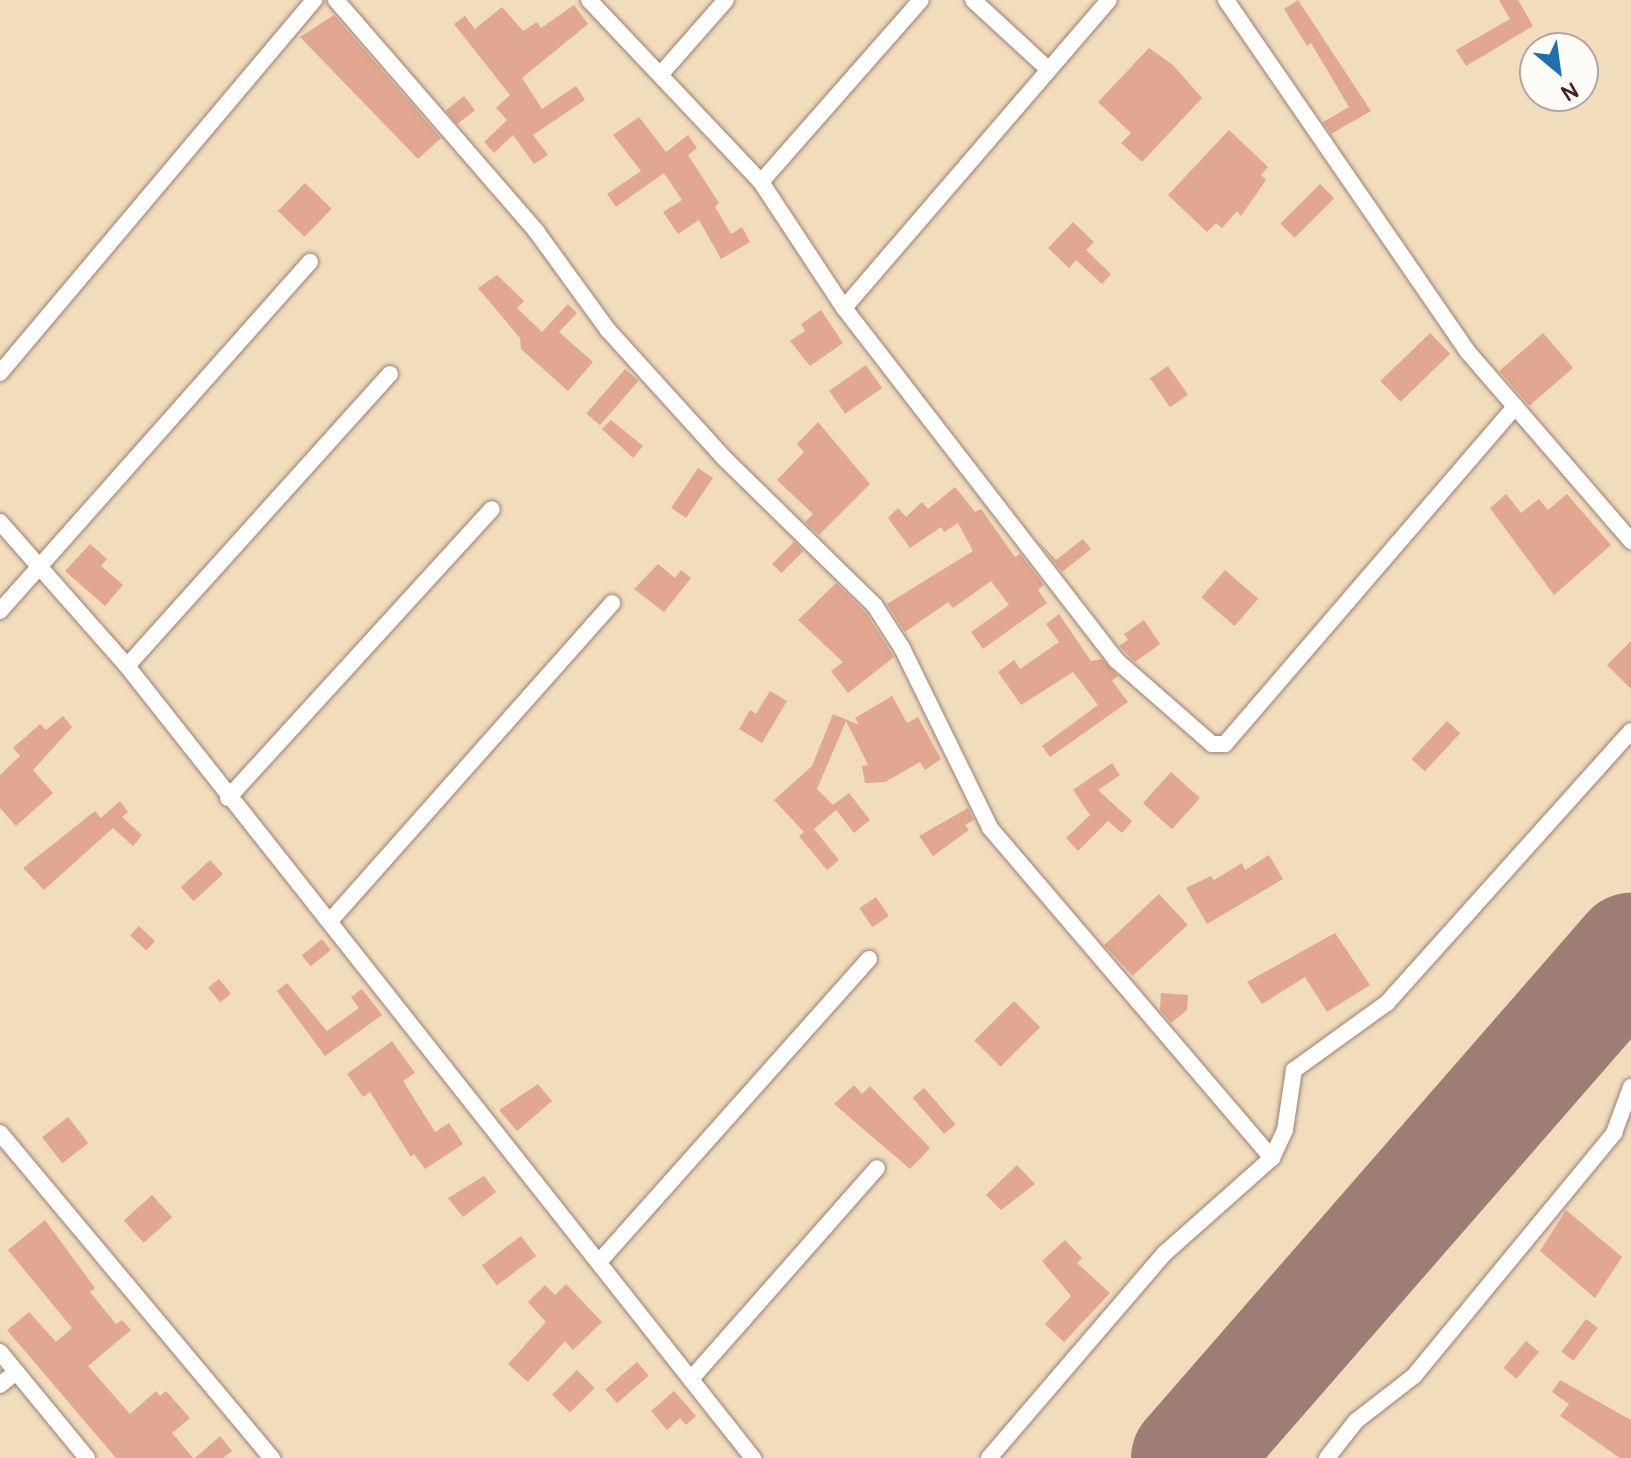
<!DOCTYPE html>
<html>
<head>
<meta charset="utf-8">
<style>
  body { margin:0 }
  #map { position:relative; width:1631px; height:1458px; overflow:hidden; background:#f1ddbc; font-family:Pangolin,sans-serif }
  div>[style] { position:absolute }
  .runway>* { height:116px; margin:-58px; padding:0 58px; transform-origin:58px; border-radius:58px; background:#9e7e74 }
  .building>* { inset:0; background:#e2a790; transform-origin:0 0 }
  .roads { filter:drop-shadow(0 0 2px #9e7e74) drop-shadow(0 0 2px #9e7e74) }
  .street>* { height:16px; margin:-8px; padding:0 8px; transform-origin:8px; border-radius:8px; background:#fff }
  span { translate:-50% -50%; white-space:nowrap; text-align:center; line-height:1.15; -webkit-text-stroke:8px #fdfcf7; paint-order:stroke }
  .north { position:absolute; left:1519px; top:32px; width:80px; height:80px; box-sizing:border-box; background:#fdfcf7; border:2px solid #b5a4a5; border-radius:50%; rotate:151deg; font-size:22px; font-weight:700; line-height:32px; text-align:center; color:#4a1f2b }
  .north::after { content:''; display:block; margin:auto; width:28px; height:36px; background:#1f6fb2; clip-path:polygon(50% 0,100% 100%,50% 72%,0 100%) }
</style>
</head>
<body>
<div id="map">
  <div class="runway">
    <div style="left:1189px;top:1458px;width:673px;rotate:-48.92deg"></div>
  </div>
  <div class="building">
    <div style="clip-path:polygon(1298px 0,1371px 111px,1331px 134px,1323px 122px,1349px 107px,1311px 43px,1307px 46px,1284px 9px)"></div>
    <div style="clip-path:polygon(1499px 0,1518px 0,1533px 26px,1466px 66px,1456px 50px,1510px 19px)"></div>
    <div style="clip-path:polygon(574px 5px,588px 24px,522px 78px,542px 109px,576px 86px,585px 100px,533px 135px,548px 155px,534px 164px,513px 135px,494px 153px,484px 142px,507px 120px,496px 108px,510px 95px,454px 24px,465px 16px,475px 29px,502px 7px,523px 31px,537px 22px,541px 28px)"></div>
    <div style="clip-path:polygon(334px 15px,441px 138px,418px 159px,300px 37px)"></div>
    <div style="clip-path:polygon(1149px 48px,1173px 65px,1202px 98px,1142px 162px,1121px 143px,1131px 133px,1098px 102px)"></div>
    <div style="left:464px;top:96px;width:18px;height:23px;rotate:52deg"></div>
    <div style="clip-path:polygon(639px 117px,666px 152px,688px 135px,697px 148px,688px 155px,719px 203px,715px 207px,731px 234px,742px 227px,750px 242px,721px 259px,699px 220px,678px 234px,663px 212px,682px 200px,664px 173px,616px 207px,607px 194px,641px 171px,613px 135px)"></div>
    <div style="clip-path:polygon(1229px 130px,1268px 167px,1261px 175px,1266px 180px,1241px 216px,1237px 211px,1222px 228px,1216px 223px,1207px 232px,1168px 195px)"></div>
    <div style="left:305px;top:183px;width:37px;height:39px;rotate:44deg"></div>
    <div style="left:1320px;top:184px;width:20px;height:56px;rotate:45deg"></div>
    <div style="clip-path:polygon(1073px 222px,1094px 242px,1086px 250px,1111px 274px,1102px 284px,1076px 260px,1069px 268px,1048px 248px)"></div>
    <div style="clip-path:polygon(497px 275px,524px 301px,517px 308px,542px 332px,568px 304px,577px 313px,559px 332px,593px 362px,568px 391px,521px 349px,520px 338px,478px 288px)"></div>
    <div style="clip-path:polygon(821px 310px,843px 343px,810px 366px,790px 341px,805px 331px,801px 324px)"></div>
    <div style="left:1430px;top:333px;width:29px;height:69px;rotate:46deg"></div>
    <div style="left:1543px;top:333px;width:46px;height:58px;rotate:49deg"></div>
    <div style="left:866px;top:365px;width:28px;height:45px;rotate:55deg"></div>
    <div style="left:1168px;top:366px;width:35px;height:22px;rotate:55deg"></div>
    <div style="left:625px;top:369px;width:18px;height:59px;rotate:41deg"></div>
    <div style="clip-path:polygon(611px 420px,643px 446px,633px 458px,602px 429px)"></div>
    <div style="clip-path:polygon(818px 422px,870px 484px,819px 535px,805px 522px,813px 514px,777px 480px,804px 452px,797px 444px)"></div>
    <div style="left:698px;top:468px;width:18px;height:48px;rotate:34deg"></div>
    <div style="clip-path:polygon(955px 487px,975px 512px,981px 509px,1015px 557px,1020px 554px,1044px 585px,1038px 590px,1047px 603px,983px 649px,971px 632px,1009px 605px,991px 581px,953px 608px,948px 602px,905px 632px,887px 604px,973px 551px,958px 523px,944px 532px,941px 527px,910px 548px,888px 518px,898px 508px,906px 517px,922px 502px,928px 509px)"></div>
    <div style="clip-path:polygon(1506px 494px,1521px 513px,1539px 499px,1548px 510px,1567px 494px,1611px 545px,1554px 595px,1490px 508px)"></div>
    <div style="clip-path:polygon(1083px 539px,1091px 549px,1062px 572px,1038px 541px,1056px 560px)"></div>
    <div style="left:794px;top:542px;width:13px;height:31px;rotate:45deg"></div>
    <div style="clip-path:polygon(90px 544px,107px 559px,101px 566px,123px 585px,105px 606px,65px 571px)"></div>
    <div style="clip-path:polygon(658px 564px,675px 578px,681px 570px,691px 578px,664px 612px,634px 589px)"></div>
    <div style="left:1225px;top:570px;width:44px;height:36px;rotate:41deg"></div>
    <div style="clip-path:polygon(836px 583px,866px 613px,894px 657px,848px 693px,831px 671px,843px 662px,798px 620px)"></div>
    <div style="clip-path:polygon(1059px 614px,1091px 661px,1102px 659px,1118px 676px,1112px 681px,1128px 702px,1050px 757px,1042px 746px,1098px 705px,1073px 672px,1021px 705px,998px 672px,1014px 660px,1020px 669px,1059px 642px,1046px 624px)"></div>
    <div style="clip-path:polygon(1144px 620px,1160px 644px,1135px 662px,1119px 646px,1128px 640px,1124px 634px)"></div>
    <div style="clip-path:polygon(1631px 641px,1631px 689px,1607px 665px)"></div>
    <div style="clip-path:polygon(770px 691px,787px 701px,762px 743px,739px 729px,750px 710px,756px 714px)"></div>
    <div style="clip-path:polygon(892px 696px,907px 723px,918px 717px,941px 759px,925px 770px,920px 762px,885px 782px,865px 783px,862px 766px,868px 765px,846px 721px,817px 789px,833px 805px,849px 793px,870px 820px,854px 833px,836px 810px,814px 829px,839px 860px,827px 870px,799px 836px,804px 832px,774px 800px,812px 766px,833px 714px,859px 725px,855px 718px)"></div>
    <div style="clip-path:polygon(63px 716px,72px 727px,33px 770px,53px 793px,16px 826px,0 808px,0 775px,20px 756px,13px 748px,40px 724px,46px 730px)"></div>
    <div style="left:1447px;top:721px;width:18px;height:52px;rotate:43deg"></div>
    <div style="clip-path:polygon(1112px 763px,1120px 775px,1098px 790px,1132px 821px,1122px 833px,1108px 821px,1078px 851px,1066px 838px,1090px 815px,1073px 790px)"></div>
    <div style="left:1171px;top:772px;width:39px;height:42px;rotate:42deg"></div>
    <div style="clip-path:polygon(120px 801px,128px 812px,122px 817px,142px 835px,133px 846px,113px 828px,44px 890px,23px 868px,95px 811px,101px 818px)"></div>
    <div style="clip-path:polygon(968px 808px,974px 820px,965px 825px,969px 830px,933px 856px,919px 836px)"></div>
    <div style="clip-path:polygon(1269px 855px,1283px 879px,1207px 924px,1186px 888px,1211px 876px,1214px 880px,1242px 863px,1245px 870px)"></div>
    <div style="left:210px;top:860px;width:19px;height:40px;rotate:47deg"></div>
    <div style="left:1159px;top:894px;width:42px;height:75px;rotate:47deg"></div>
    <div style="left:876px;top:897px;width:23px;height:20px;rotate:56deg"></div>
    <div style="left:139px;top:926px;width:22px;height:13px;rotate:43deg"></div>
    <div style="clip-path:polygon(1335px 933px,1370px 985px,1327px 1012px,1305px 977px,1262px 1004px,1247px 982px)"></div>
    <div style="left:322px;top:939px;width:14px;height:26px;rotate:51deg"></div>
    <div style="left:219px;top:979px;width:19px;height:14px;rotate:51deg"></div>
    <div style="clip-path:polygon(287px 983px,327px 1031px,359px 1008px,351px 997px,362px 989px,382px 1015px,325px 1056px,277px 991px)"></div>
    <div style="clip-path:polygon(1161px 993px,1188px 995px,1187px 1010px,1171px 1023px,1160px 1010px)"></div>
    <div style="left:1014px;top:1001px;width:37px;height:56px;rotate:45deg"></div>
    <div style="clip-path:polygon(392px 1041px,415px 1073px,403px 1081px,435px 1132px,449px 1123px,463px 1144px,425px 1169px,414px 1154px,411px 1157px,370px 1092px,363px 1097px,347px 1074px)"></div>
    <div style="clip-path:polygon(538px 1084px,552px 1101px,517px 1131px,499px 1110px)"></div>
    <div style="clip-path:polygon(854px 1085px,862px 1094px,870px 1086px,930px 1148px,910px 1169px,834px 1104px)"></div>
    <div style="left:924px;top:1088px;width:48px;height:15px;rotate:49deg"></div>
    <div style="left:68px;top:1117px;width:33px;height:33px;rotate:52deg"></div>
    <div style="clip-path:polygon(1017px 1165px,1035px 1184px,1001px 1210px,986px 1195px)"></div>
    <div style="clip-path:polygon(484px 1176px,496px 1192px,463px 1217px,448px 1198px)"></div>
    <div style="left:152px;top:1195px;width:30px;height:38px;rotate:48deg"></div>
    <div style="clip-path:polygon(1566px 1210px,1622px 1257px,1595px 1298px,1540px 1251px)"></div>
    <div style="clip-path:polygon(45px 1220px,95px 1288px,90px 1292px,116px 1324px,122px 1320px,131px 1330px,88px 1366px,130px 1414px,156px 1391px,160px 1396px,166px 1391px,190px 1418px,172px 1433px,193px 1458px,116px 1458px,7px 1330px,29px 1312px,56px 1342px,72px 1328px,8px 1250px)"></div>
    <div style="left:521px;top:1236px;width:25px;height:49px;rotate:53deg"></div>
    <div style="clip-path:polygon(1065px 1240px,1082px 1258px,1077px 1263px,1110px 1293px,1064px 1342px,1045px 1324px,1071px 1296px,1042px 1261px)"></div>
    <div style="clip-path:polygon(566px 1284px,602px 1322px,573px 1350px,565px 1341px,528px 1382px,508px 1364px,546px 1322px,528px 1302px,545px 1285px,555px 1295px)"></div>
    <div style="left:1586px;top:1319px;width:15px;height:41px;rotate:37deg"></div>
    <div style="left:1526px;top:1341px;width:17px;height:35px;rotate:40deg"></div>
    <div style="left:637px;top:1362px;width:18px;height:42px;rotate:49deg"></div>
    <div style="left:577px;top:1370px;width:25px;height:35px;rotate:45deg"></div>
    <div style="clip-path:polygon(1560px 1380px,1631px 1420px,1631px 1458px,1620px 1458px,1560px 1416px,1569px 1404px,1552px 1392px)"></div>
    <div style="clip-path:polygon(674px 1391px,696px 1416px,686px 1425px,680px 1418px,667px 1430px,651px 1411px)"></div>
    <div style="clip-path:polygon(220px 1436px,232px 1451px,223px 1458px,195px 1458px)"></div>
  </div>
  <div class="roads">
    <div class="street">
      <div style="left:336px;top:0;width:306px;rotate:49.1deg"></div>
      <div style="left:536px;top:231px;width:122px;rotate:54deg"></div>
      <div style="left:608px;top:330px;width:171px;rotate:47.8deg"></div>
      <div style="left:723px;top:457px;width:213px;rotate:44.4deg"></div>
      <div style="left:875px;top:606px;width:50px;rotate:57.3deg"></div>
      <div style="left:902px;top:648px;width:200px;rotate:63.9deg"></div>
      <div style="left:990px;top:828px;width:434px;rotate:49.5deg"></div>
      <div style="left:589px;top:0;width:250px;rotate:46.6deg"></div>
      <div style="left:761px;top:182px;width:151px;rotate:56.6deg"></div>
      <div style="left:844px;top:308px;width:445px;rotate:52.3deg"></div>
      <div style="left:1116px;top:660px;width:128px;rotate:41.2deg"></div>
      <div style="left:1212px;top:744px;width:13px"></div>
      <div style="left:1225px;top:744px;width:445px;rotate:-49.3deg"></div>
      <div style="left:973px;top:0;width:102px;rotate:42.6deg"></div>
      <div style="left:1226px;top:0;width:427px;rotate:55.5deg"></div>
      <div style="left:1468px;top:352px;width:250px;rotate:49.2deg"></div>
      <div style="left:660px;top:75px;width:100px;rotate:-48.7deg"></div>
      <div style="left:761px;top:182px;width:242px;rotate:-48.7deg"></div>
      <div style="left:844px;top:308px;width:406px;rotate:-49.3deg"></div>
      <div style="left:0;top:373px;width:488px;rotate:-49.9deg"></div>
      <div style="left:0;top:522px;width:192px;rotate:48.6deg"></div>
      <div style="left:127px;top:666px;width:1010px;rotate:51.68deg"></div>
      <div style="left:0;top:611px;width:467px;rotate:-48.4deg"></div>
      <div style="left:127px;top:666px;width:393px;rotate:-48deg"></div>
      <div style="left:228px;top:798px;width:391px;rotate:-47.6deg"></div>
      <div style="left:330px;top:921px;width:425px;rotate:-48.4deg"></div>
      <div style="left:0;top:1133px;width:424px;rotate:50.1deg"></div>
      <div style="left:599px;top:1262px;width:406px;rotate:-48.3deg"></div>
      <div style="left:0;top:1352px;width:137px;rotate:50.6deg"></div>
      <div style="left:691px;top:1379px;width:281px;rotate:-48.6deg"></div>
      <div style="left:0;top:1385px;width:21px;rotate:-39deg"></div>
      <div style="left:989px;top:1458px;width:270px;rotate:-49.4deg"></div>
      <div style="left:1165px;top:1253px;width:143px;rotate:-41.6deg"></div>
      <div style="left:1272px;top:1158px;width:31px;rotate:-65deg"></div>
      <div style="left:1285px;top:1130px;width:61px;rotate:-81.5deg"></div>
      <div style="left:1294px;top:1070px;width:115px;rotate:-35.8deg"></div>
      <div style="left:1387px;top:1003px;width:365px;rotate:-48.1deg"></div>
      <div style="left:1327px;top:1458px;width:47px;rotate:-51.9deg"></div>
      <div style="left:1356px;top:1421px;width:73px;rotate:-37.8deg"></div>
      <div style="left:1414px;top:1376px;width:315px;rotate:-50.5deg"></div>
      <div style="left:1614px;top:1133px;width:49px;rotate:-69.7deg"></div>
    </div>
  </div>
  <div class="north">N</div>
</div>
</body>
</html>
